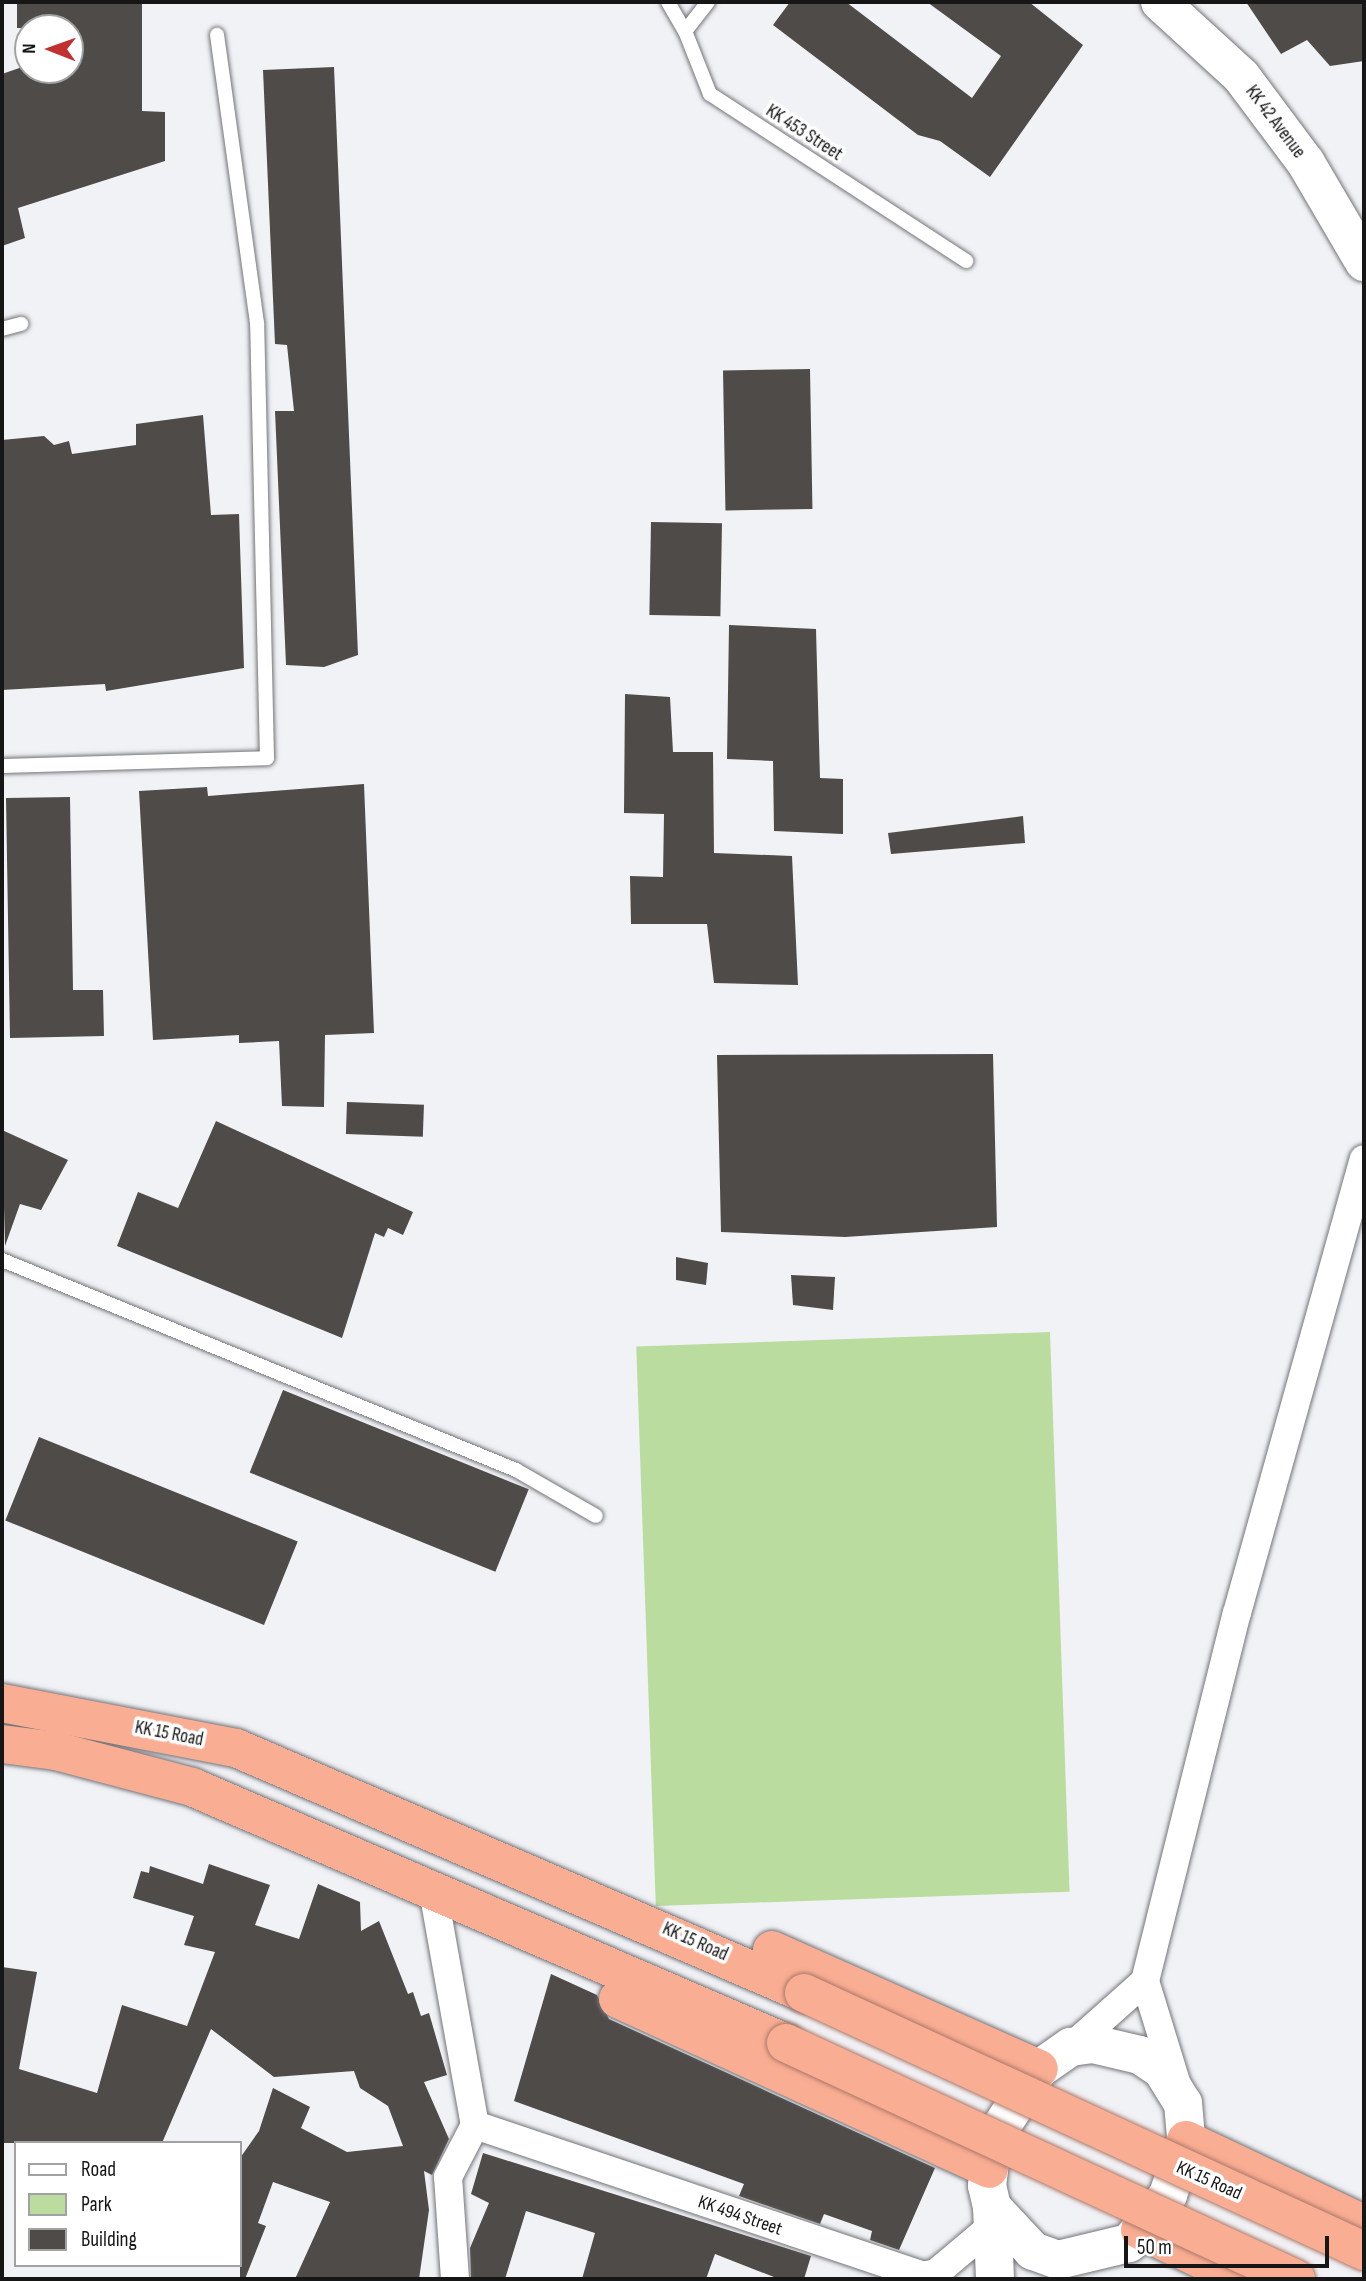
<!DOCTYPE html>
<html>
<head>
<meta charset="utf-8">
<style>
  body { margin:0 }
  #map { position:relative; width:1366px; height:2281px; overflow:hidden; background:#f1f2f6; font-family:"Sofia Sans Condensed",sans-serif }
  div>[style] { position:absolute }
  .green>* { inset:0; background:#bbdc9f; transform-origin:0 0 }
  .building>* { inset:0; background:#4e4b49; transform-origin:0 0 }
  .roads { filter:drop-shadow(0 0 2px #737478) drop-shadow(0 0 2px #737478) }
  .lane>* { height:14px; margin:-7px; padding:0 7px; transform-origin:7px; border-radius:7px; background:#fff }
  .street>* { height:28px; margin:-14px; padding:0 14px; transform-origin:14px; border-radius:14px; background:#fff }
  .secondary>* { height:38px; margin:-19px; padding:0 19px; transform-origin:19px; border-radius:19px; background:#fff }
  .highway>* { height:38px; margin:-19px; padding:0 19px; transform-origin:19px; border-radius:19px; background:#f9ad93 }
  .bridges { filter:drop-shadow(0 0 2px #aa7868) drop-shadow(0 0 2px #aa7868) }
  .highway-bridge>* { height:38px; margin:-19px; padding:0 19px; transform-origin:19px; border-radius:19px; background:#f9ad93 }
  span { translate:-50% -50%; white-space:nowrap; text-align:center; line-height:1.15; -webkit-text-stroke:7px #fff; paint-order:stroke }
  .street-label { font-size:19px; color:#161617 }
  .frame { position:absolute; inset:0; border:4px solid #161617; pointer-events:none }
  .legend { position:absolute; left:14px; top:2141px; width:228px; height:126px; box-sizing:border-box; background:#fff; border:2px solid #a2a2a2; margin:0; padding:9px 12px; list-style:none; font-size:21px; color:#161617 }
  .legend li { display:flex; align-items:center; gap:14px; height:35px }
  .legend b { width:35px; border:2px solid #a2a2a2 }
  .north { position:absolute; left:14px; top:14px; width:70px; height:70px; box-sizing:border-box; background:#fff; border:2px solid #a2a2a2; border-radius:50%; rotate:271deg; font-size:19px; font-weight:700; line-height:28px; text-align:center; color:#161617 }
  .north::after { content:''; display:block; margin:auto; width:24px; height:32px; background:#c03130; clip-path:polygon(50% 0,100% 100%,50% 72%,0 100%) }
  .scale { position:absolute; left:1124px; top:2236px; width:205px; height:32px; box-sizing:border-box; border:4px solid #161617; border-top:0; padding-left:9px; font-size:21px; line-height:24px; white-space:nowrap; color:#161617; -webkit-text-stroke:5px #fff; paint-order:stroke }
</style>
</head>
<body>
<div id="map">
  <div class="green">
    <div style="left:1050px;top:1332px;width:560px;height:414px;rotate:88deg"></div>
  </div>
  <div class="building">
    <div style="clip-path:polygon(17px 2px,142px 2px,142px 111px,165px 112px,165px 161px,18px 208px,25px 238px,2px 246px,2px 74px,28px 65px,28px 70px,70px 70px,70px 28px,17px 28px)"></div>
    <div style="clip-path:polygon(790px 2px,846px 2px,972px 98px,1001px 56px,927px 2px,1029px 2px,1083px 45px,990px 177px,940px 141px,918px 135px,773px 25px)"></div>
    <div style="clip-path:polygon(1246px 2px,1364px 2px,1364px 61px,1330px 66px,1307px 40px,1281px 54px)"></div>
    <div style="clip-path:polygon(334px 67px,358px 655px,324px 667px,286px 665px,275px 411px,294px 411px,287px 345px,275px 344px,263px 70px)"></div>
    <div style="left:810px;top:369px;width:140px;height:87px;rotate:89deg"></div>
    <div style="clip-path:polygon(203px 415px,211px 515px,239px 514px,244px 668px,106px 691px,105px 684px,2px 690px,2px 440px,44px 436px,54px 445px,69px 441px,72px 454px,136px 445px,136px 424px)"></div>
    <div style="left:651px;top:522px;width:71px;height:93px;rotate:1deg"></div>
    <div style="clip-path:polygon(729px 625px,816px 629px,820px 778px,843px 779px,843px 834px,774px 831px,773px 761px,727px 759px)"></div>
    <div style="clip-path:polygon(625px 694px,670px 697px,673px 752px,713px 752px,714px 853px,792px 856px,798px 985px,714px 983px,707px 924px,631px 924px,630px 876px,663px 877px,664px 814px,624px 813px)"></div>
    <div style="clip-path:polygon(364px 784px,374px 1033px,325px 1035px,324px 1107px,282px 1106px,279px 1041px,239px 1043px,239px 1035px,153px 1040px,139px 791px,207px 787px,208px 796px)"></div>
    <div style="clip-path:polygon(70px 797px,73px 990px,103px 990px,104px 1036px,10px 1038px,6px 798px)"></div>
    <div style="clip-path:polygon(1023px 816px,1025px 843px,891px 854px,888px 833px)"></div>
    <div style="clip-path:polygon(993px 1054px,997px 1227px,845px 1237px,721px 1232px,717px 1055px)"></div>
    <div style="left:347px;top:1102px;width:77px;height:32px;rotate:2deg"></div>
    <div style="clip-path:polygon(216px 1121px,413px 1212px,403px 1235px,388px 1228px,384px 1237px,375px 1233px,342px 1338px,117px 1246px,138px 1192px,178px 1208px)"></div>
    <div style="clip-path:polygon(2px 1130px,68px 1160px,41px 1210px,20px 1204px,5px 1246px)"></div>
    <div style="clip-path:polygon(676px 1257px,708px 1263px,706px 1285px,676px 1280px)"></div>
    <div style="clip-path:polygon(791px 1275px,835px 1277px,833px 1310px,793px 1305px)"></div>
    <div style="left:283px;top:1390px;width:265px;height:89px;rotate:22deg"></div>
    <div style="left:39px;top:1437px;width:279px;height:90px;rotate:22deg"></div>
    <div style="clip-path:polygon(209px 1864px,270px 1885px,255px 1925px,299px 1939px,318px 1884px,360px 1902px,361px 1931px,379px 1921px,408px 1994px,413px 1992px,421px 2016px,429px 2013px,447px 2075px,424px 2082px,449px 2139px,432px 2175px,424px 2171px,429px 2210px,419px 2279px,295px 2279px,330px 2202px,273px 2182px,258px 2223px,266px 2226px,245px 2279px,240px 2279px,240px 2158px,259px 2131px,273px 2088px,310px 2107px,301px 2128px,347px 2152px,403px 2146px,388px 2106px,360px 2088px,354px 2071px,274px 2077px,211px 2029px,162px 2143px,2px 2143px,2px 1967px,37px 1972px,19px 2069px,97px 2093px,122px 2005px,187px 2026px,215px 1952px,184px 1945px,194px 1916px,133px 1898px,141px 1871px,149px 1873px,150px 1866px,203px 1884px)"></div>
    <div style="clip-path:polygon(551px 1974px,597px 1995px,609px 2019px,935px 2168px,899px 2250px,870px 2240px,872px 2231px,824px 2214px,820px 2224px,739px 2196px,744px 2184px,514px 2101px)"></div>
    <div style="clip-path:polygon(483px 2153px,811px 2256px,804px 2279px,779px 2279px,715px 2254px,706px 2279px,582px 2279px,595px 2233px,526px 2211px,505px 2279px,471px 2279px,470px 2248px,489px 2203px,471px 2194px)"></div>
  </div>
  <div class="roads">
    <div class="lane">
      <div style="left:668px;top:2px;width:34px;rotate:60deg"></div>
      <div style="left:708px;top:2px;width:37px;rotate:128deg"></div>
      <div style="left:685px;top:31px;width:68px;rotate:68.4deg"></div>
      <div style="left:710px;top:94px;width:306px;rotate:33.1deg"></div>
      <div style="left:2px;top:329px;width:20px;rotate:-15deg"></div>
      <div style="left:2px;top:766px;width:265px;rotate:-1.7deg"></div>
      <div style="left:267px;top:758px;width:435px;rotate:-91.3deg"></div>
      <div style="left:257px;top:323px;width:291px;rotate:-97.9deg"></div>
      <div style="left:2px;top:1260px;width:555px;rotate:22.22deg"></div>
      <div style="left:516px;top:1470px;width:92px;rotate:29.9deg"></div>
    </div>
    <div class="street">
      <div style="left:433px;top:1890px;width:239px;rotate:79.9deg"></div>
      <div style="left:475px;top:2125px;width:473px;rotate:18.6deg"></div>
      <div style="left:923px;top:2276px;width:13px;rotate:-13deg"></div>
      <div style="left:936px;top:2273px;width:75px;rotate:-40.1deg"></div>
      <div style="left:1071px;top:2047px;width:99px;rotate:-41.7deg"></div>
      <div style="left:1177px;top:2085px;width:109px;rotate:-107.1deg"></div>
      <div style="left:1145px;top:1981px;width:379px;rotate:-76deg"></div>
      <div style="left:1237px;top:1613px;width:471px;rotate:-74.4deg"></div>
      <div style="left:455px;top:2279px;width:102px;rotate:-93.9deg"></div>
      <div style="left:448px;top:2177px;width:59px;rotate:-62.6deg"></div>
    </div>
    <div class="secondary">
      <div style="left:1160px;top:2px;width:110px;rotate:42.4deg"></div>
      <div style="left:1241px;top:76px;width:109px;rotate:53.2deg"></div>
      <div style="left:1306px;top:163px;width:115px;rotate:59.6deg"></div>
      <div style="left:1093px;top:2044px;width:48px;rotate:13.2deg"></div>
      <div style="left:1140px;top:2055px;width:27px;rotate:34deg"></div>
      <div style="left:1162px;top:2070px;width:39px;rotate:58deg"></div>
      <div style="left:1183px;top:2103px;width:37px;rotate:85deg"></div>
      <div style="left:1186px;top:2140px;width:58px;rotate:108.1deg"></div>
      <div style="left:1168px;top:2195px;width:62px;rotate:129.1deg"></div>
      <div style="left:1129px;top:2243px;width:73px;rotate:166.5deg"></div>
      <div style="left:1058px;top:2260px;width:27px;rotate:-160deg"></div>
      <div style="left:1033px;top:2251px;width:60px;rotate:-133deg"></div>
      <div style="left:992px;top:2207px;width:22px;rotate:-103deg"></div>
      <div style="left:987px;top:2186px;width:47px;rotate:-82.7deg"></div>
      <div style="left:993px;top:2139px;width:84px;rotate:-56.7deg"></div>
      <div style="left:1039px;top:2069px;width:39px;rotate:-35deg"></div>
      <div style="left:1071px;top:2047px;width:22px;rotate:-8deg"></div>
      <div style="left:992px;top:2207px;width:72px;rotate:87.6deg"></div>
    </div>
    <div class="highway">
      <div style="left:2px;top:1703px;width:238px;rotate:10.9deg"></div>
      <div style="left:236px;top:1748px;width:619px;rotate:23.33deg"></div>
      <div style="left:2px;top:1744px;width:54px;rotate:7.4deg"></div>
      <div style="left:56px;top:1751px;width:141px;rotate:14.8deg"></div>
      <div style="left:192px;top:1787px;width:647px;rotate:23.31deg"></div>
      <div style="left:772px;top:1950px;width:292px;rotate:24deg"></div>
      <div style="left:618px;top:1999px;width:408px;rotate:24.6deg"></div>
      <div style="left:1186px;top:2140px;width:197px;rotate:25.3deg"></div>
      <div style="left:1140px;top:2230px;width:113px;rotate:25.7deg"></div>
    </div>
  </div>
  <div class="bridges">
    <div class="highway-bridge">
      <div style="left:804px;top:1993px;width:617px;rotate:24.74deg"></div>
      <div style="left:786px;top:2043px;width:562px;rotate:24.83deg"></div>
    </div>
  </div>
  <div class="street-label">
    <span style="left:1275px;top:122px;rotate:53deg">KK 42 Avenue</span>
    <span style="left:804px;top:133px;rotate:33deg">KK 453 Street</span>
    <span style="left:169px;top:1734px;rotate:11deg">KK 15 Road</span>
    <span style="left:695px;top:1942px;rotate:24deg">KK 15 Road</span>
    <span style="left:1209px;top:2181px;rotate:24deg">KK 15 Road</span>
    <span style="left:740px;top:2216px;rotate:19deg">KK 494 Street</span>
  </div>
  <div class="frame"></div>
  <ul class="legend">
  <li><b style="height:9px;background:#fff"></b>Road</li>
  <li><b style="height:19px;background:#bbdc9f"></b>Park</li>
  <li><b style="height:19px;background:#4e4b49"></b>Building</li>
  </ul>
  <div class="north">N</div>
  <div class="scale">50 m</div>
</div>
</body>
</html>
